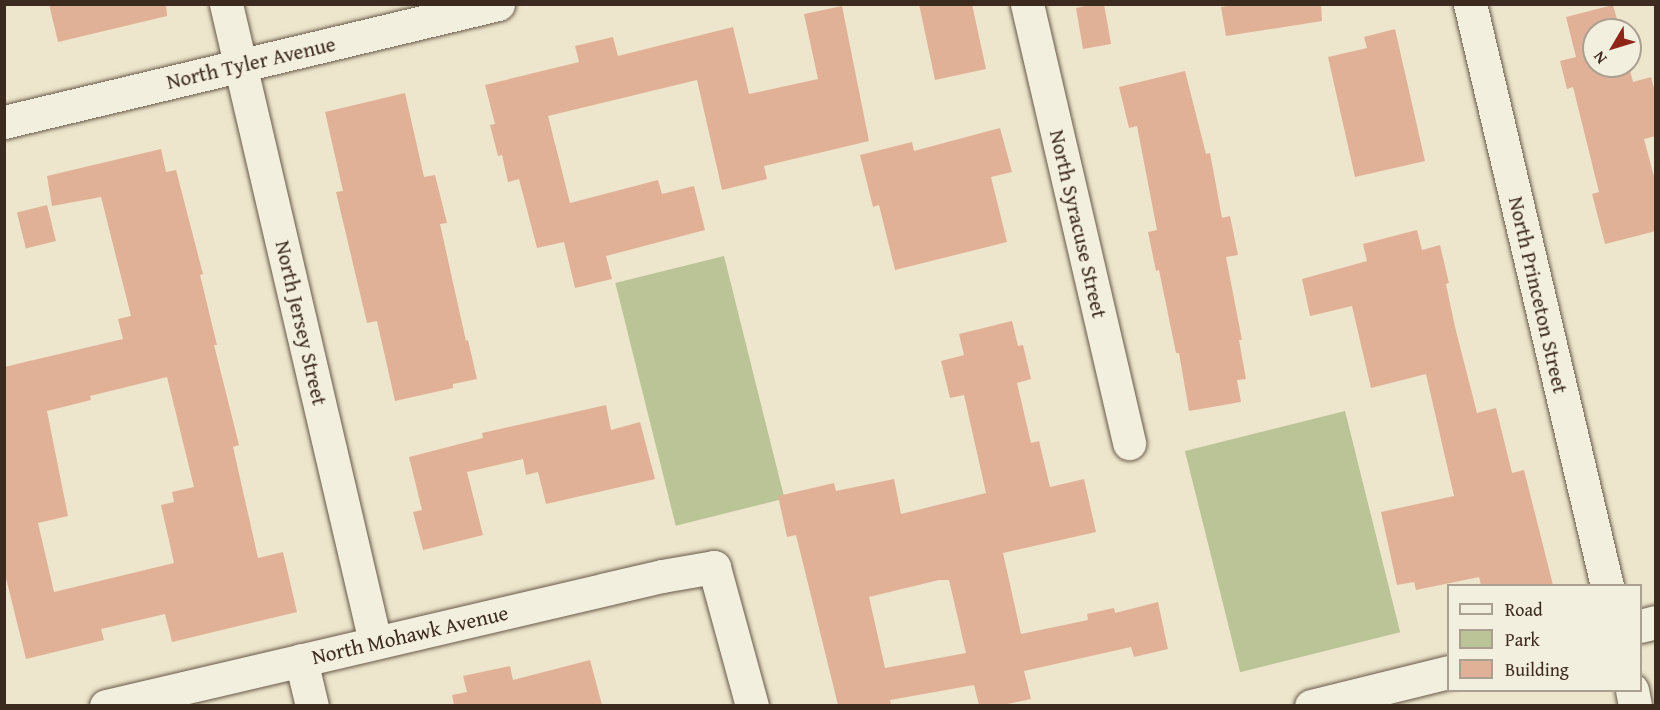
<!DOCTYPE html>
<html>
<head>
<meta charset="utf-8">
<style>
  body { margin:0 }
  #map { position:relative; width:1660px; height:710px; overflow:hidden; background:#ede6cc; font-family:"Gentium Book Plus",serif }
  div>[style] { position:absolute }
  .green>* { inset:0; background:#bbc496; transform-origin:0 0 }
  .building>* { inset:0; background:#e1b197; transform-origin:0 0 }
  .roads { filter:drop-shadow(0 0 2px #68594a) drop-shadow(0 0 2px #68594a) }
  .minor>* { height:33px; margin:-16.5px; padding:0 16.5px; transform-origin:16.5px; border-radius:16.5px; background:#f3efde }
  span { translate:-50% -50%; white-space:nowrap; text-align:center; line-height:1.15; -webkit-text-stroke:4.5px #f3efde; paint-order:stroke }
  .street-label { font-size:21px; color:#3c2a1e }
  .frame { position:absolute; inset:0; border:6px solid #3c2a1e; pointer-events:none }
  .legend { position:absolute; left:1447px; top:584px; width:195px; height:108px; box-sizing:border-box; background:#f3efde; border:2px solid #aaa091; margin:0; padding:8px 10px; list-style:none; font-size:18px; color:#3c2a1e }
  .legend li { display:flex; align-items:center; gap:12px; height:30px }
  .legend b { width:30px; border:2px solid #aaa091 }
  .north { position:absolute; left:1582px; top:18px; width:60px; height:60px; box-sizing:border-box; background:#f3efde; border:2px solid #aaa091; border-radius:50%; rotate:232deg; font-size:16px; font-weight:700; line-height:24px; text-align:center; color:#3c2a1e }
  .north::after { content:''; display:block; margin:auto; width:21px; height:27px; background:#8f2418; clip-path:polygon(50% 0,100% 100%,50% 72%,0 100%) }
</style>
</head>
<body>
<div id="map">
  <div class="green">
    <div style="left:724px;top:256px;width:250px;height:112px;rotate:76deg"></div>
    <div style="left:1345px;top:411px;width:228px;height:165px;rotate:76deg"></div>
  </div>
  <div class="building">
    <div style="clip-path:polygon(49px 4px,166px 4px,167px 16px,58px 42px)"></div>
    <div style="clip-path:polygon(919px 4px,972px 4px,986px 69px,935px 80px)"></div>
    <div style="clip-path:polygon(1094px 4px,1104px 4px,1111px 44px,1083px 49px,1076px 8px)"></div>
    <div style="clip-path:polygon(1238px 4px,1321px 4px,1322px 21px,1226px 36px,1221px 7px)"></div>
    <div style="clip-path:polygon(1613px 5px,1620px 30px,1594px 30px,1594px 66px,1629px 66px,1633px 82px,1651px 77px,1656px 96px,1656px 136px,1644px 139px,1656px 184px,1656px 231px,1605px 244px,1592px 194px,1599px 192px,1573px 87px,1567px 89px,1560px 61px,1576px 57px,1566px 17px)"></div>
    <div style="clip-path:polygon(842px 6px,869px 141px,764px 166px,767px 179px,722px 190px,697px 80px,548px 116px,570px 203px,658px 180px,662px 194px,694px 186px,705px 230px,606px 256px,612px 279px,575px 288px,564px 242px,537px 248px,519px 179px,508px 182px,502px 155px,498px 156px,490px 125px,495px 124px,485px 85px,579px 62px,575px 46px,613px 37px,618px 56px,733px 27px,749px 94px,818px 79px,804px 14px)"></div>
    <div style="clip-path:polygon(1395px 29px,1425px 161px,1355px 177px,1328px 57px,1367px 48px,1364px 37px)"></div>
    <div style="clip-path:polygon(1185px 71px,1206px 154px,1210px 153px,1222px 218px,1230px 216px,1238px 255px,1226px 257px,1242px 340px,1239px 340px,1246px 379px,1237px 380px,1241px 402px,1189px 411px,1179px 353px,1176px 353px,1159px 270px,1156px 271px,1148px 232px,1157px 230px,1137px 126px,1129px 128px,1119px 87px)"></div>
    <div style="clip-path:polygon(405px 93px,424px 177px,435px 175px,447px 223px,440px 224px,466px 341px,468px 340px,477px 379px,453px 384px,453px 388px,395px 401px,377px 321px,367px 323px,336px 192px,343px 191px,325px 112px)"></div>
    <div style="clip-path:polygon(1000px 128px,1012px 172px,991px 177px,1007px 242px,895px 270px,879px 205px,873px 207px,860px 155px,912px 142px,914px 151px)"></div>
    <div style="clip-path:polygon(evenodd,161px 149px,166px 172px,176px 170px,203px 274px,200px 275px,217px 345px,214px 345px,239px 445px,233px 447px,258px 558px,283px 552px,297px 612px,172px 642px,165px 614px,101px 629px,104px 640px,26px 659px,4px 570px,4px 367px,123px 339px,118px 319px,131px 316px,101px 197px,52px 206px,47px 176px,161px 149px,167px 377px,194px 487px,172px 492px,174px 502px,161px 505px,174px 563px,54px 592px,38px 523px,68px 516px,47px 411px,91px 400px,90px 396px,167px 377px)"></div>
    <div style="left:47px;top:205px;width:37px;height:31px;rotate:76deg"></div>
    <div style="clip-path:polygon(1417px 230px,1422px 250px,1440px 245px,1449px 283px,1446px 284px,1455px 327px,1477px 413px,1496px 408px,1512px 473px,1524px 470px,1553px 585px,1481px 585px,1479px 577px,1416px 590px,1414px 582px,1397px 585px,1381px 512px,1454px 496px,1426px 374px,1371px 388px,1352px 306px,1310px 316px,1302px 279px,1367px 261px,1363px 244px)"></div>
    <div style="clip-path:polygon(evenodd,1012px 321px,1018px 346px,1023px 345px,1031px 379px,1017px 383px,1031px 443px,1039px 441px,1050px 487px,1084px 479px,1096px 532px,1003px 553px,1021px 634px,1088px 620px,1087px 614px,1114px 608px,1115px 613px,1158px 602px,1168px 649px,1134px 657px,1131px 647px,1024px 671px,1031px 699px,1003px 705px,979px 705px,974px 685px,890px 700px,891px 705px,838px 705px,796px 535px,787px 537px,778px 496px,834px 483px,836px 491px,894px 479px,901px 514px,986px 493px,964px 395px,950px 398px,941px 361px,964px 355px,959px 334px,1012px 321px,939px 580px,949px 580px,966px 653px,885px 668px,869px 597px,939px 580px)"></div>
    <div style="clip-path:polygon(606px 405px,611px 430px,640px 422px,655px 479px,546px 504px,538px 472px,526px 475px,523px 459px,467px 472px,483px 535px,423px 550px,413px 512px,422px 510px,409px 457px,483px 438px,482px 433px)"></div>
    <div style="clip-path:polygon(590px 660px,602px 705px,454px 705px,452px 695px,467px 692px,463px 676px,510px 666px,513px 680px)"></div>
  </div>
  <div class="roads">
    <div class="minor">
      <div style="left:226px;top:4px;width:655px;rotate:76.85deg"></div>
      <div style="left:1027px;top:4px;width:451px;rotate:76.9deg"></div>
      <div style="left:1470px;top:4px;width:598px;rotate:76.75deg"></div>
      <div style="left:4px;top:122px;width:508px;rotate:-13.43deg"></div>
      <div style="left:1640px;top:626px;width:16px;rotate:-14deg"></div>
      <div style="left:301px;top:660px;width:47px;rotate:76.6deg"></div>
      <div style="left:1632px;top:690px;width:16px;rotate:79deg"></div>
      <div style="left:106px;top:706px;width:571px;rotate:-13.16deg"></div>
      <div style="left:662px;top:576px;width:53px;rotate:-9.8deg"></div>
      <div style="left:714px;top:567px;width:144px;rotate:74.7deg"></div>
      <div style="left:1311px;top:706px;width:141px;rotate:-13.9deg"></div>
    </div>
  </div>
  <div class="street-label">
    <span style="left:251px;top:63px;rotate:-13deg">North Tyler Avenue</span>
    <span style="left:1078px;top:224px;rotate:77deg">North Syracuse Street</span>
    <span style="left:1538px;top:295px;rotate:77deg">North Princeton Street</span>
    <span style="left:301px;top:323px;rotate:77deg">North Jersey Street</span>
    <span style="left:410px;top:635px;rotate:-13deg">North Mohawk Avenue</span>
  </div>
  <div class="frame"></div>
  <ul class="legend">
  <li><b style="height:8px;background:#f3efde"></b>Road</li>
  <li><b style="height:16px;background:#bbc496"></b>Park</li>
  <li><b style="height:16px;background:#e1b197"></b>Building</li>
  </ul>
  <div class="north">N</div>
</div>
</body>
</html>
